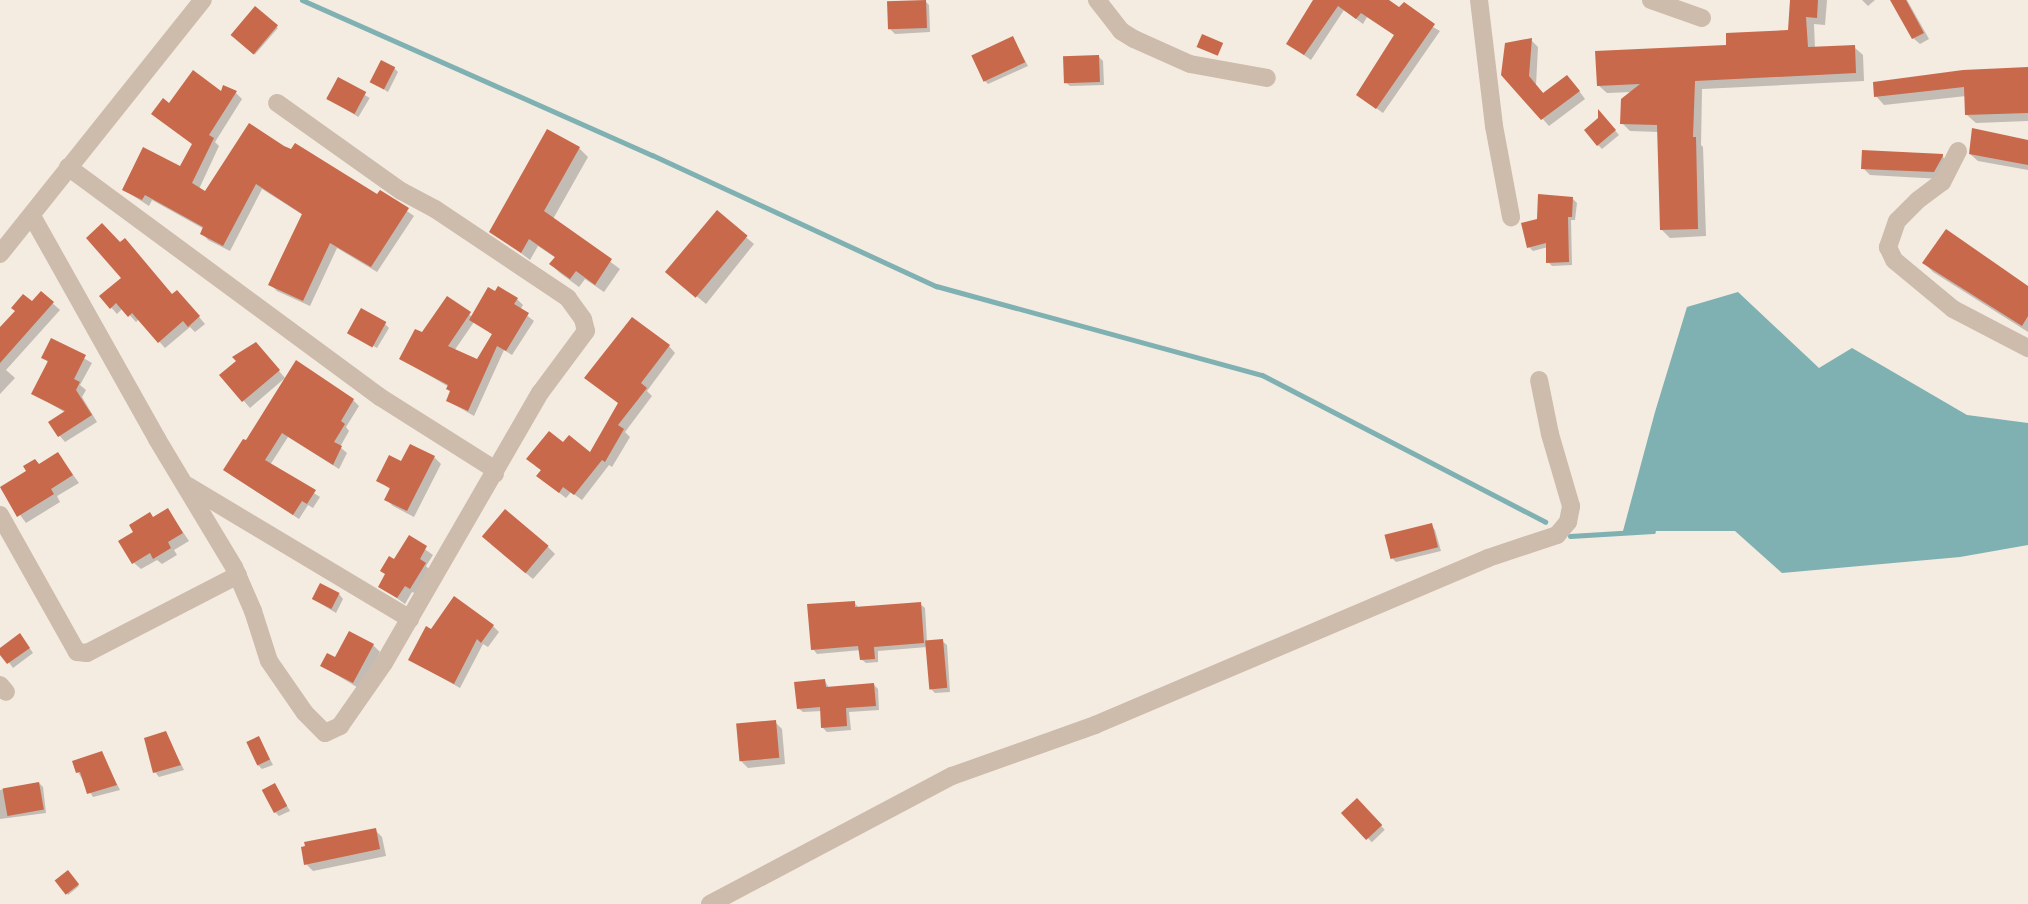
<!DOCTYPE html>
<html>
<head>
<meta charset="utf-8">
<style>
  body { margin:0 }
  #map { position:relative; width:2028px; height:904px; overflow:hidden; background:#f4ebe1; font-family:"Public Sans",sans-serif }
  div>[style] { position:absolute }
  .water>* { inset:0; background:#7fb0b2 }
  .shadow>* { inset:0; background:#0003; transform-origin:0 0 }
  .stream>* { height:5px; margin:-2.5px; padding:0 2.5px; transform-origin:2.5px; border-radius:2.5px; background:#7fb0b2 }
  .building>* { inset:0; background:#c8694b; transform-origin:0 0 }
  .minor>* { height:18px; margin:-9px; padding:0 9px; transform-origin:9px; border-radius:9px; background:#cdbbac }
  span { translate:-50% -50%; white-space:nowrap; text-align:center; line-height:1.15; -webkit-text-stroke:7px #fbf5ee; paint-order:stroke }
</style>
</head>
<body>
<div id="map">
  <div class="water">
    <div style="clip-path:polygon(1738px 292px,1819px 368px,1852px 348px,1967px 415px,2028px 423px,2028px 545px,1960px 557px,1782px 573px,1735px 531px,1623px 531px,1655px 412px,1687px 307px)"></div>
  </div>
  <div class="shadow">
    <div style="clip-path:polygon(1315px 0,1386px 0,1440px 31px,1383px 113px,1358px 95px,1396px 36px,1367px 17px,1363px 24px,1344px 10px,1311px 60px,1288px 44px)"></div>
    <div style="clip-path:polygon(1792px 0,1827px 0,1825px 25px,1814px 24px,1815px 48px,1854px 47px,1863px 55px,1864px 81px,1702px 89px,1701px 145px,1703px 147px,1706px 236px,1670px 238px,1661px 229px,1659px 132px,1630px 131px,1622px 123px,1632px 92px,1607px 93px,1598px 85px,1790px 32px)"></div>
    <div style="clip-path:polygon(1862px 0,1875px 0,1868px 6px)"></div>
    <div style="clip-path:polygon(1892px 0,1907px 0,1929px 39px,1920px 44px,1913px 38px)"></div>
    <div style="clip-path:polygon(925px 1px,929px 5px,930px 32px,895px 34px,890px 29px)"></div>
    <div style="left:256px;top:9px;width:29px;height:35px;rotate:41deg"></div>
    <div style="clip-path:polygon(1013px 38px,1028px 66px,988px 84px,984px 80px)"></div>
    <div style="clip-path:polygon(1531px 40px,1538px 47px,1536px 85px,1544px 94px,1574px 84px,1585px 99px,1549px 126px,1503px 74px)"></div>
    <div style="clip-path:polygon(1099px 57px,1103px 61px,1104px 85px,1070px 86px,1065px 82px)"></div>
    <div style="clip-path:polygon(394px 68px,398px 72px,388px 92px,372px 82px)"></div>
    <div style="clip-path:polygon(2028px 69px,2028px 121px,1976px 123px,1967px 115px,1966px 96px,1884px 105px,1876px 96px)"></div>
    <div style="left:338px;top:79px;width:37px;height:22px;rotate:31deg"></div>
    <div style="clip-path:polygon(236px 93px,242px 99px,215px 142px,219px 146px,199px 189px,205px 193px,284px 147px,377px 196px,380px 192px,414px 216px,377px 272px,337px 248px,310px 306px,277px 291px,270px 284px,303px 215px,262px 189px,230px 251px,208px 240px,202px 233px,204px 229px,152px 200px,149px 206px,124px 190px,181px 168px,194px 145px,153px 114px,169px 105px)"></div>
    <div style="clip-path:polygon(1600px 113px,1619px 135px,1602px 149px,1598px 145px)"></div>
    <div style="clip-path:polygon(1973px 130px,2028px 142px,2028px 170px,1978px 161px,1970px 154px)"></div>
    <div style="clip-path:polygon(548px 131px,579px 148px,588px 157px,553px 219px,620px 269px,604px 292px,585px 279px,579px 287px,560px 273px,551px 264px,556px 258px,538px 246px,530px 260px,492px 231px)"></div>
    <div style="clip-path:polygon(1942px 156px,1949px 163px,1941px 179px,1870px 175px,1863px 168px)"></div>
    <div style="clip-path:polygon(1573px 199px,1577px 203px,1575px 220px,1571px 220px,1572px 265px,1552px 266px,1548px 262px,1548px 247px,1533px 251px,1529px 247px,1538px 221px)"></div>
    <div style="clip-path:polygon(717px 213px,754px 244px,706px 304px,676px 279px)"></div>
    <div style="clip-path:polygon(1924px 263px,2028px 288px,2028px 332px,1933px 272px)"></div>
    <div style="clip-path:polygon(evenodd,499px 288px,517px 299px,523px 305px,520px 310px,534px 321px,512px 355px,504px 350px,474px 416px,448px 401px,452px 392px,449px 387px,401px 359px,422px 335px,469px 314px,472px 317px,499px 288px,474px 322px,493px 335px,477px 362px,454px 351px,474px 322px)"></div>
    <div style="clip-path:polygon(41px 293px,60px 310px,6px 370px,15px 378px,0 394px,0 345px,17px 311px,32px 304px)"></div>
    <div style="clip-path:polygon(172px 296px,183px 298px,205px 324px,195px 332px,190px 327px,165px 348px,139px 319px,136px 322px,123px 308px,117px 314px,102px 297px)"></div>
    <div style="clip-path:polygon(385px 324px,389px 328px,377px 348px,351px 333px)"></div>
    <div style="clip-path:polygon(52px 340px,92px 363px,80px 385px,86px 390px,82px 397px,97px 422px,65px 442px,59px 435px,66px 413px,33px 393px,49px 363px,43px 358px)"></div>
    <div style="clip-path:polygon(669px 346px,675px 353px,647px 391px,652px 396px,625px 432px,630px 437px,612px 467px,609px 465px,582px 500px,571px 492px,566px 498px,545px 482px,542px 471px,535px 466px,564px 444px,591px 454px,620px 404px)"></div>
    <div style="clip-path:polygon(262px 351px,285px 378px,250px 408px,222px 376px)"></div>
    <div style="clip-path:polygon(353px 400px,359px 406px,346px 427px,349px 431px,340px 447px,347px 453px,339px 469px,288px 437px,270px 465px,320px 497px,313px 508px,308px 505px,299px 519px,231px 475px,244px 441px)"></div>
    <div style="clip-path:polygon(58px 454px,79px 483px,57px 496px,60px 502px,26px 523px,1px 489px)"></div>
    <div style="clip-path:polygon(434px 457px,441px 464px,414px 517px,393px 506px,386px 499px,391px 490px,378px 480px)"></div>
    <div style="clip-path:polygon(168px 510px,189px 541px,174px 550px,177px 555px,162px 564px,157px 560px,141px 569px,134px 563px,154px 518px)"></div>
    <div style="clip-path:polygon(1431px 525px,1435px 530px,1441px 551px,1396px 562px,1392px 558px)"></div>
    <div style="clip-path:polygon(409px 538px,433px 555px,426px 566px,431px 571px,417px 594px,412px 592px,405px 604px,380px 586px)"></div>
    <div style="clip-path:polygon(491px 544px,548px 547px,555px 554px,533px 579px)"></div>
    <div style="clip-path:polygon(339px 594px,343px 599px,336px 613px,313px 599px)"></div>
    <div style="clip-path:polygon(854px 602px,858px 607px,920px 604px,925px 608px,927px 642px,942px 641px,947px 645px,950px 692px,935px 693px,931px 689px,927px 647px,878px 651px,878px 662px,866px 663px,861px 659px,861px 650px,817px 654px,813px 649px)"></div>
    <div style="clip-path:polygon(493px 626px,499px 632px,488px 647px,483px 644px,460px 688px,410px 660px,431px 631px)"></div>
    <div style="clip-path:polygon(24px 640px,33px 653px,13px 668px,0 650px)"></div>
    <div style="clip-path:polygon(373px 645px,380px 652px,360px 689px,322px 666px)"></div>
    <div style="clip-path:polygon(825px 681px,829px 688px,873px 684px,878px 689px,879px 710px,849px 712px,851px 730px,827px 732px,823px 728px,822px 711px,803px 712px,798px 708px)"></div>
    <div style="clip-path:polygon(775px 722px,782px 729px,785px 764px,748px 768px,741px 761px)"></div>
    <div style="clip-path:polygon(166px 733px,184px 770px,159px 777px,155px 772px,146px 739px)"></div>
    <div style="clip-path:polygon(259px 738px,273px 765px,262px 769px,258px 765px)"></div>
    <div style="clip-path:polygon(101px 753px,120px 790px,93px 797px,78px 772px)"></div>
    <div style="clip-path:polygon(39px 783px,43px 787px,46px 813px,0 819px,0 790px)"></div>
    <div style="clip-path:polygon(275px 785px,290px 811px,279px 816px,275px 812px)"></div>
    <div style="left:1357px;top:801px;width:40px;height:18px;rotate:46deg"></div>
    <div style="clip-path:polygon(375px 830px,382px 837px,386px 856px,313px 871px,306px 864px)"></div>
    <div style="left:68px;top:873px;width:17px;height:14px;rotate:50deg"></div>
  </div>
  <div class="stream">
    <div style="left:302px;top:0;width:383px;rotate:23.9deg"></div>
    <div style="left:652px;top:155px;width:313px;rotate:24.8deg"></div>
    <div style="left:936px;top:286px;width:338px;rotate:15.3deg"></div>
    <div style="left:1262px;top:375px;width:319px;rotate:27.4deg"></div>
    <div style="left:1570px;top:536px;width:83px;rotate:-3.4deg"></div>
  </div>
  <div class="building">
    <div style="left:926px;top:0;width:28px;height:39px;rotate:88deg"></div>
    <div style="clip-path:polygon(1313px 0,1389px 0,1399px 7px,1404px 2px,1435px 24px,1376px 109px,1356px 95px,1394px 35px,1361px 13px,1356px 19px,1338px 6px,1304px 55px,1286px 44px)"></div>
    <div style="clip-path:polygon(1790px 0,1818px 0,1817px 18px,1806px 17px,1808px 47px,1855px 45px,1856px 73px,1695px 81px,1693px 137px,1696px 137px,1698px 229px,1660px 230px,1657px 125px,1620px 124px,1621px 99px,1640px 84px,1597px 86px,1595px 51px,1726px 45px,1726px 33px,1788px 30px)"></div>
    <div style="clip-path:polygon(1890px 0,1906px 0,1924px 33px,1912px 39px)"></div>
    <div style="left:255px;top:6px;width:30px;height:38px;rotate:40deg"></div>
    <div style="left:1202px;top:34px;width:23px;height:14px;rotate:23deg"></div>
    <div style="left:1013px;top:36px;width:29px;height:46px;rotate:65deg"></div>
    <div style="clip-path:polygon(1532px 38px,1529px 76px,1543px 93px,1567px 75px,1580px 91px,1541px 120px,1501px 75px,1505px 43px)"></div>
    <div style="left:1099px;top:55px;width:27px;height:36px;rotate:88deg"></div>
    <div style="left:381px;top:60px;width:16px;height:25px;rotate:27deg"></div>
    <div style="clip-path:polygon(2028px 67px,2028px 113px,1965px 115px,1964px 87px,1874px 97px,1873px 82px,1963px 70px)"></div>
    <div style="clip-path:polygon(193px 70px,221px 91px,223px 85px,237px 91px,209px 135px,214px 138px,192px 183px,205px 191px,249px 123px,284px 146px,291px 149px,295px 143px,377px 194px,380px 190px,409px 208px,371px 267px,330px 243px,303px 301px,268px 285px,302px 214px,256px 184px,223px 246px,200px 234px,203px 227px,145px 195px,142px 200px,122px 190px,143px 147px,180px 166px,192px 144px,151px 114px,163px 98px,169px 103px)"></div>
    <div style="left:338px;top:77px;width:32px;height:25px;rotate:28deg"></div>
    <div style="clip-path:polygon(1598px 109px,1616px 130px,1597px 146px,1584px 130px,1598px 118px)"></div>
    <div style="clip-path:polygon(1972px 128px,2028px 140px,2028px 165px,1969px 154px)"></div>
    <div style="clip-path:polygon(547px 129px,580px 147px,544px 211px,612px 259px,595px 285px,576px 271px,570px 279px,549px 264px,555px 257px,529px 239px,521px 253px,489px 232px)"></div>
    <div style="clip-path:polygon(1862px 150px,1943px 154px,1943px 156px,1934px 172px,1861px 169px)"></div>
    <div style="clip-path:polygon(1538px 194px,1573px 197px,1572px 217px,1568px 217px,1569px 262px,1546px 263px,1546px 243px,1527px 248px,1521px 223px,1537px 219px)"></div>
    <div style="left:717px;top:210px;width:40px;height:81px;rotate:40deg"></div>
    <div style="clip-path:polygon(102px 223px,120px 242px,125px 238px,172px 294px,177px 290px,200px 316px,188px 327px,183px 321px,158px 343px,132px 313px,128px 317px,116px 303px,110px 309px,99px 296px,121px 278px,86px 238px)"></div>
    <div style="clip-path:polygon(1946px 229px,2028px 286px,2028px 316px,2022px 326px,1922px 263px)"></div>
    <div style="clip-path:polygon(498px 286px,518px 298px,514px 304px,529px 313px,506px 351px,497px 346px,468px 411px,446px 401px,450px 391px,446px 389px,448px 385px,399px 359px,415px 329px,422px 332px,447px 296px,471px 312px,448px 346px,477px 359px,492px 334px,469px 320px,488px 287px,495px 291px)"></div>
    <div style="clip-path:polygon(41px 291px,54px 302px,0 363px,0 327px,15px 311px,11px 308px,23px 294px,32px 301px)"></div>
    <div style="left:361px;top:308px;width:29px;height:29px;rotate:29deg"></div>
    <div style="clip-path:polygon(632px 317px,670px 345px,641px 383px,647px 388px,618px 425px,624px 429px,605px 462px,602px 460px,574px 495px,563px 487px,559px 493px,536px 476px,541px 470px,526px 459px,549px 431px,563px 442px,569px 435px,590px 452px,618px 403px,584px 378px)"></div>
    <div style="clip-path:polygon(51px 338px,86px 355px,74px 379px,80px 382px,76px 390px,92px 415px,58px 437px,48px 422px,65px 411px,31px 394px,48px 361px,41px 358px)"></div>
    <div style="clip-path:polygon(256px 342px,280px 370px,242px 402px,219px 375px,236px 361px,232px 357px)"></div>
    <div style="clip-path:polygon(296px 360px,354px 399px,341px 421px,345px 424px,334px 442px,342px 446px,333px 465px,282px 433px,265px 460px,316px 490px,307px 504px,302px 501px,293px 515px,223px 470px,243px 439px,246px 440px)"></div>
    <div style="clip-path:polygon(410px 444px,435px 456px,407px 511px,384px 500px,390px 488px,376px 481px,389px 455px,401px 461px)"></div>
    <div style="clip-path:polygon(58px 452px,73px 475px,51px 489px,54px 494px,17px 517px,0 487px,26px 471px,23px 466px,35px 459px,39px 464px)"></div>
    <div style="clip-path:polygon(168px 508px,183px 533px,168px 542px,171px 548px,153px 559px,150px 553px,132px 564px,118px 541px,133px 532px,129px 525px,150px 512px,153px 517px)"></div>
    <div style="left:505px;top:509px;width:57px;height:36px;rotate:40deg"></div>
    <div style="left:1432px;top:523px;width:25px;height:49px;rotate:76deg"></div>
    <div style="clip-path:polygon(409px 535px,427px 546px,420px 559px,426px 563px,410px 589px,405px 586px,397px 598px,378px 587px,385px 574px,380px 571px,389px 556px,394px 559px)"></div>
    <div style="left:320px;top:583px;width:22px;height:18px;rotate:27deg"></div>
    <div style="clip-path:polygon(454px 596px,494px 625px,481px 643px,477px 639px,454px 684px,408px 660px,426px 626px,431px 629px)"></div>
    <div style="clip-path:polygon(855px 601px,855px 607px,921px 602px,924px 643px,874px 647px,875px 659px,860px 660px,858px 646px,811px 650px,807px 604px)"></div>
    <div style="clip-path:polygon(349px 631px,374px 644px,353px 683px,320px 666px,327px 653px,335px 657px)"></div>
    <div style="clip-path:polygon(20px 633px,30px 648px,7px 664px,0 655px,0 648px)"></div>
    <div style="left:943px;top:639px;width:49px;height:18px;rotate:85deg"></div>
    <div style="clip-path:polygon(825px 679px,826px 687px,874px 683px,876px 706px,846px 708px,847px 726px,821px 728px,820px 707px,797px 709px,794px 682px)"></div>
    <div style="left:776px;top:720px;width:38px;height:40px;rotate:85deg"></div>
    <div style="clip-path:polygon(166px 731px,181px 765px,153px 773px,144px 738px)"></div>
    <div style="left:259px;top:736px;width:26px;height:14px;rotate:65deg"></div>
    <div style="clip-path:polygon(102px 751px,117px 785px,87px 794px,80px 772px,76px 773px,72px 761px)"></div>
    <div style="left:39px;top:782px;width:28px;height:37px;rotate:80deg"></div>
    <div style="left:275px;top:783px;width:26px;height:15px;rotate:62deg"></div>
    <div style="left:1357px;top:798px;width:37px;height:22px;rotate:47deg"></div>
    <div style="clip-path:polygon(376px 828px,380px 849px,304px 865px,301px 847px,305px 846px,304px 842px)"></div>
    <div style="left:68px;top:870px;width:18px;height:17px;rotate:52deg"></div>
  </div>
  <div class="minor">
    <div style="left:1097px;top:0;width:39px;rotate:52deg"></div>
    <div style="left:1121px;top:31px;width:15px;rotate:32deg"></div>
    <div style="left:1134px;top:39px;width:61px;rotate:24.1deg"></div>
    <div style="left:1190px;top:64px;width:78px;rotate:10.3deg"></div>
    <div style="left:1479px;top:0;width:127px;rotate:83.2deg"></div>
    <div style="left:1494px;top:126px;width:93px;rotate:79.4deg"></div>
    <div style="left:1651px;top:0;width:54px;rotate:19.4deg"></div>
    <div style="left:1958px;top:151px;width:35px;rotate:117deg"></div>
    <div style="left:1942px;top:182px;width:31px;rotate:143deg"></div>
    <div style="left:1917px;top:201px;width:28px;rotate:135deg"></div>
    <div style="left:1897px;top:221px;width:28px;rotate:109deg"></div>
    <div style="left:1888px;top:247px;width:14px;rotate:65deg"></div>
    <div style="left:1894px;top:260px;width:77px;rotate:39.7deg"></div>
    <div style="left:1953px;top:309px;width:85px;rotate:27.5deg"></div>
    <div style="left:68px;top:167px;width:388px;rotate:36.4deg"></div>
    <div style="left:380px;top:397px;width:135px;rotate:32.3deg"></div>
    <div style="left:494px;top:469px;width:5px;rotate:79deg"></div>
    <div style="left:32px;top:216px;width:256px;rotate:60.7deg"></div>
    <div style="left:157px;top:439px;width:149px;rotate:59deg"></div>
    <div style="left:234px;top:567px;width:48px;rotate:66.6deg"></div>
    <div style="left:253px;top:611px;width:52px;rotate:72.3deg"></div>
    <div style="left:269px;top:661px;width:63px;rotate:55.3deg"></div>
    <div style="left:305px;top:713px;width:28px;rotate:45deg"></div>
    <div style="left:325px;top:733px;width:17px;rotate:-25deg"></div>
    <div style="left:340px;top:726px;width:77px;rotate:-55.1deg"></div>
    <div style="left:384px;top:663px;width:312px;rotate:-60deg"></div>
    <div style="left:540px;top:393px;width:77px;rotate:-53.4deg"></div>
    <div style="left:586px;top:331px;width:12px;rotate:-104deg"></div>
    <div style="left:583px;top:319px;width:26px;rotate:-126deg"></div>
    <div style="left:568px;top:298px;width:160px;rotate:-146.2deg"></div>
    <div style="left:435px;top:209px;width:38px;rotate:-152deg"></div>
    <div style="left:401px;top:191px;width:152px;rotate:-144.6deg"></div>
    <div style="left:0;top:254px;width:325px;rotate:-51.4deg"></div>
    <div style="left:188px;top:486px;width:259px;rotate:30.9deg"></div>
    <div style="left:0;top:515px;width:157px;rotate:60.7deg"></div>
    <div style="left:77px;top:652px;width:10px;rotate:6deg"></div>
    <div style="left:87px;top:653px;width:170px;rotate:-27.3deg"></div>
    <div style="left:0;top:685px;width:9px;rotate:49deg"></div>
    <div style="left:710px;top:904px;width:274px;rotate:-27.9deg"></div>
    <div style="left:952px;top:776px;width:152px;rotate:-19.6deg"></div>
    <div style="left:1095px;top:725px;width:427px;rotate:-23deg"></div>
    <div style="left:1488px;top:558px;width:73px;rotate:-18.4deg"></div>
    <div style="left:1557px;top:535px;width:17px;rotate:-50deg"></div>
    <div style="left:1568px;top:522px;width:16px;rotate:-79deg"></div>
    <div style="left:1571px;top:506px;width:75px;rotate:-106.3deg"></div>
    <div style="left:1550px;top:434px;width:55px;rotate:-101.5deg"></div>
  </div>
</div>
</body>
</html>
